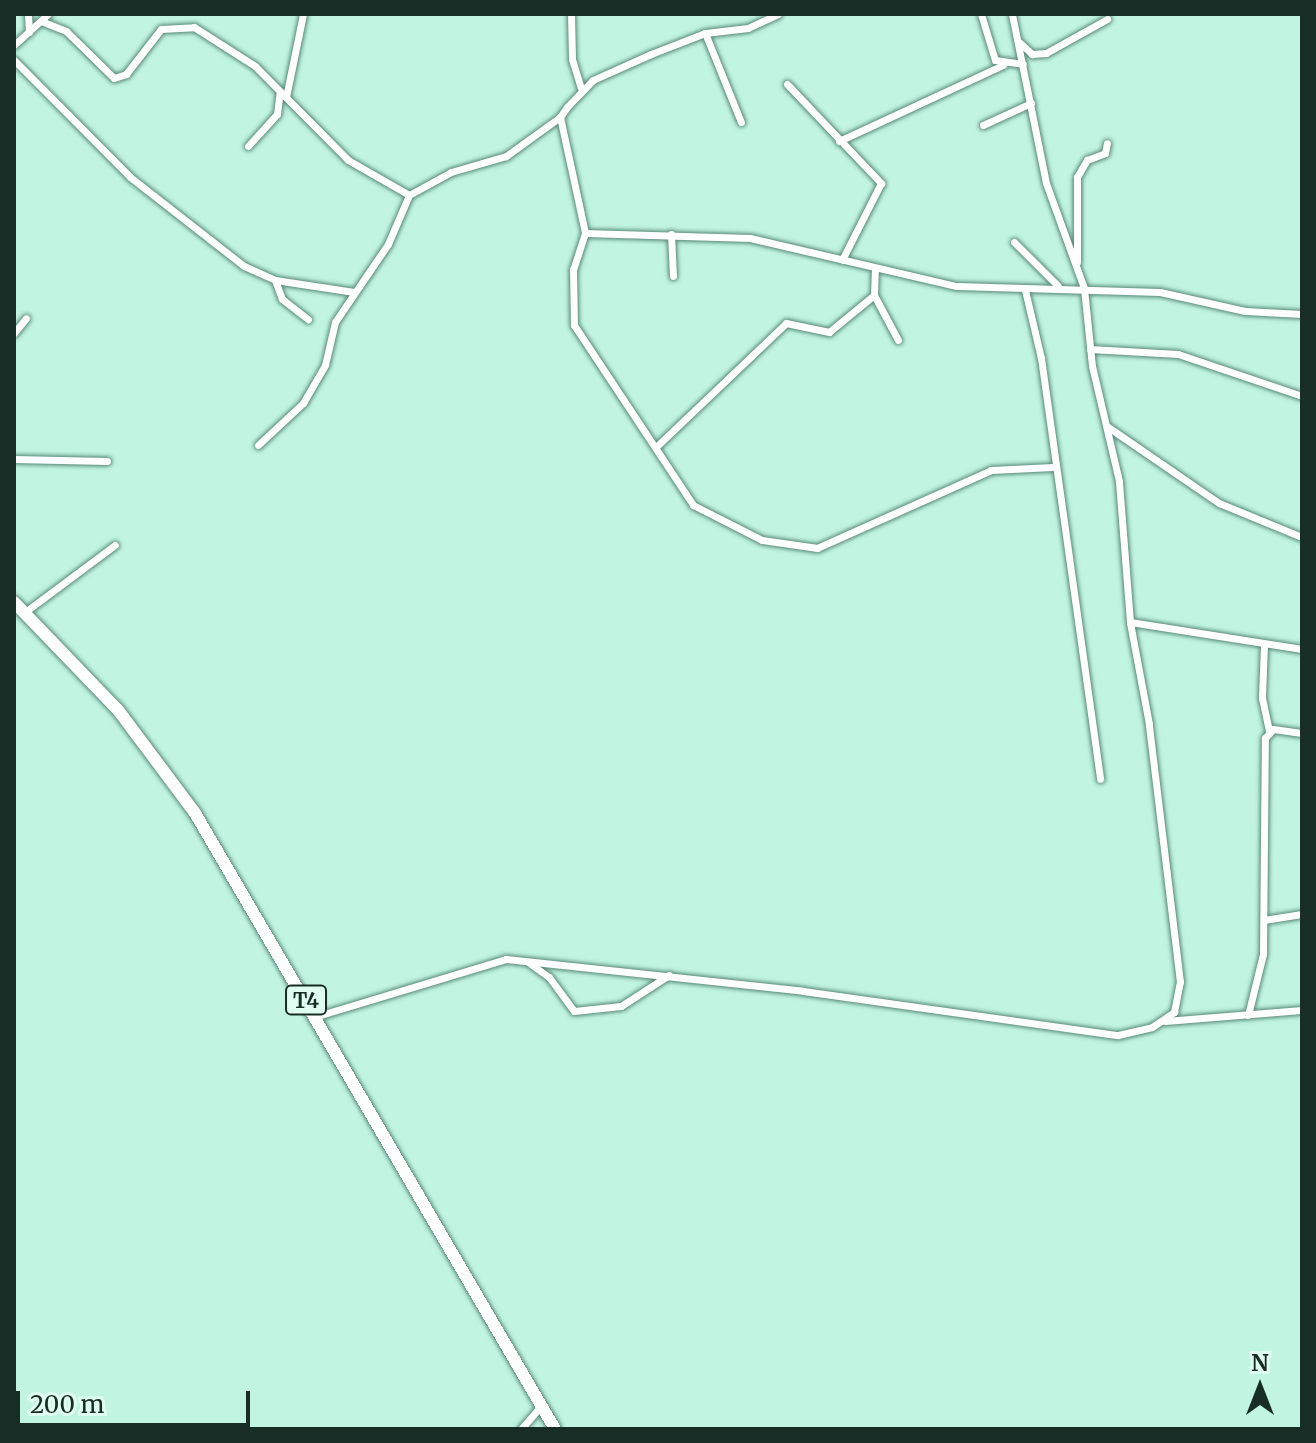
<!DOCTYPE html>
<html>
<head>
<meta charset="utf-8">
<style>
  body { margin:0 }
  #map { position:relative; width:1316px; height:1443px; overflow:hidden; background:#c1f5e2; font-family:Merriweather,serif }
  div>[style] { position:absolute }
  .roads { filter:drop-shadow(0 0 2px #588978) drop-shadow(0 0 2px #588978) }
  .street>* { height:7px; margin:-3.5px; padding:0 3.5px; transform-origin:3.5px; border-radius:3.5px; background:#fff }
  .highway>* { height:12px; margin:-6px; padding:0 6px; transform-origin:6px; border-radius:6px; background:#fff }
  span { translate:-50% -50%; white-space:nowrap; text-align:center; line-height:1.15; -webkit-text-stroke:7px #dffdf1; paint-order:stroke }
  .shield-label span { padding:2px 6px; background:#dffdf1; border:2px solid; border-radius:6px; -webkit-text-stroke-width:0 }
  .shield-label { font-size:20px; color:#182d26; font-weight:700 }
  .frame { position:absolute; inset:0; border:16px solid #182d26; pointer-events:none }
  .north { position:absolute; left:1220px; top:1347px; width:80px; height:80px; -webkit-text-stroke:6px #dffdf1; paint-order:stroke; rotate:0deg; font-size:22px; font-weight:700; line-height:32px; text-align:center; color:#182d26 }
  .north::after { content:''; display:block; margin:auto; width:28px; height:36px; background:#182d26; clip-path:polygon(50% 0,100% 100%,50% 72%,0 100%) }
  .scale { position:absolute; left:16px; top:1391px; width:234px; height:36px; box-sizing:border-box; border:4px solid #182d26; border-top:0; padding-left:10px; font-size:24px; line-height:28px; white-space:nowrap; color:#182d26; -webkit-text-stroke:6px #dffdf1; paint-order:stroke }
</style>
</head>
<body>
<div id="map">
  <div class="roads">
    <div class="street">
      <div style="left:28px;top:14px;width:18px;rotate:87deg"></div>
      <div style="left:571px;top:14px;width:45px;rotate:88.7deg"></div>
      <div style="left:572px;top:59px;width:30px;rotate:73deg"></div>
      <div style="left:778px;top:14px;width:33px;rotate:155deg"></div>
      <div style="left:748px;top:28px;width:43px;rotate:173.4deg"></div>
      <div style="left:705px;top:33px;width:58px;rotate:158.7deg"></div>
      <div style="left:651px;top:54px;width:64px;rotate:155.9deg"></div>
      <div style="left:593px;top:80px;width:37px;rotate:134deg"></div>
      <div style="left:567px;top:107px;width:12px;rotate:125deg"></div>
      <div style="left:560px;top:117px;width:119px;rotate:77.8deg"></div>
      <div style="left:585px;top:233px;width:38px;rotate:108deg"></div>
      <div style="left:573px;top:269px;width:56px;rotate:89deg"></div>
      <div style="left:574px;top:325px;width:216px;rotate:56.5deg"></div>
      <div style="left:693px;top:505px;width:77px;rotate:26.9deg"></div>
      <div style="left:762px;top:540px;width:56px;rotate:8.3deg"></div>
      <div style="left:817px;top:548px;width:191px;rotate:-24.1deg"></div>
      <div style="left:991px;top:470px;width:62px;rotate:-2.8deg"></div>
      <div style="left:981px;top:14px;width:48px;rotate:73.1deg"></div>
      <div style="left:995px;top:60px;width:28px;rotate:8deg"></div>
      <div style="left:41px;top:21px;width:27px;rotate:22deg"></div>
      <div style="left:66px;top:31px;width:67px;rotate:44.4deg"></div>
      <div style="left:114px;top:78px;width:13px;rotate:-18deg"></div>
      <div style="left:126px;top:74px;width:57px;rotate:-52.1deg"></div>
      <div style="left:161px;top:29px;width:33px;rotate:-3deg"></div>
      <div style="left:194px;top:27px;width:72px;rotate:32.6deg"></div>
      <div style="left:255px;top:66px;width:132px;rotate:45.3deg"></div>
      <div style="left:348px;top:160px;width:70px;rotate:29.8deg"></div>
      <div style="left:705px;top:33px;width:96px;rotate:68deg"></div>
      <div style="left:1019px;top:42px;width:18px;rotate:43deg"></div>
      <div style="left:1032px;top:54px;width:14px;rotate:-4deg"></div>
      <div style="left:1046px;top:53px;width:70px;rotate:-29.1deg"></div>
      <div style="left:14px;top:45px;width:46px;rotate:-42.4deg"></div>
      <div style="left:14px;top:60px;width:165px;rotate:45.2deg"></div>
      <div style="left:130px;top:177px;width:145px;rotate:38deg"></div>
      <div style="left:244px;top:266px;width:34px;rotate:24deg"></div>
      <div style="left:275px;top:280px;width:80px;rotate:8.6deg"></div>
      <div style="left:787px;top:84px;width:137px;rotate:46.5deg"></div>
      <div style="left:881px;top:183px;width:86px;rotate:116.9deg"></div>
      <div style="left:286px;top:97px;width:85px;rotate:-78.4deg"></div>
      <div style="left:983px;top:125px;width:53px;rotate:-24.6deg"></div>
      <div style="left:839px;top:141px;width:181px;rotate:-24.9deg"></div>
      <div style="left:248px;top:146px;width:43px;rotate:-47.8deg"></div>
      <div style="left:277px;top:114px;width:23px;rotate:-83deg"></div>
      <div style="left:585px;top:233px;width:165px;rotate:1.7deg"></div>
      <div style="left:750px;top:238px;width:212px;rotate:13.1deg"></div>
      <div style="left:957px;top:286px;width:203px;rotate:1.7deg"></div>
      <div style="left:1160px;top:292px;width:87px;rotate:12.6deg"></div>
      <div style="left:1245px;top:311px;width:57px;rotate:3deg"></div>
      <div style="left:671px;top:234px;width:42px;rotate:87.3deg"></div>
      <div style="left:1014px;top:242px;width:62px;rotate:45deg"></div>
      <div style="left:1077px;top:262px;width:85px;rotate:-90deg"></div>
      <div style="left:1077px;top:177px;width:20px;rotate:-60deg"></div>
      <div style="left:1087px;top:160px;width:19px;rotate:-21deg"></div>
      <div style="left:1105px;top:153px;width:10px;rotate:-79deg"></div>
      <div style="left:275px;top:280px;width:20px;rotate:70deg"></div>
      <div style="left:282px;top:299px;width:33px;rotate:38deg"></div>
      <div style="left:1025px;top:290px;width:70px;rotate:76.8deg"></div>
      <div style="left:1041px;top:358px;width:425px;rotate:82deg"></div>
      <div style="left:874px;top:295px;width:51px;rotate:61.9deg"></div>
      <div style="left:14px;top:333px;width:19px;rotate:-51deg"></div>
      <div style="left:1090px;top:349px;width:88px;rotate:3.3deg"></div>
      <div style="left:1178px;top:354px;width:131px;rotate:18.7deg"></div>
      <div style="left:1108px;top:427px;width:135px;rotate:34.4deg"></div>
      <div style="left:1219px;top:503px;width:90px;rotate:22.3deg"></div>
      <div style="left:258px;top:445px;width:62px;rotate:-43deg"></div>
      <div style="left:303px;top:403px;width:44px;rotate:-59.9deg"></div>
      <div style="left:325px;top:365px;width:44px;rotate:-76.9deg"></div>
      <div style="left:335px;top:322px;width:94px;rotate:-55.8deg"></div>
      <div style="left:388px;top:244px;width:53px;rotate:-66.8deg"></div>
      <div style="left:409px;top:195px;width:48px;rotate:-28.7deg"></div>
      <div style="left:451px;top:172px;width:57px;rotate:-16.2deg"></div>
      <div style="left:506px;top:156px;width:67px;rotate:-35.8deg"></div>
      <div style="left:658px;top:445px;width:177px;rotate:-43.6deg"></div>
      <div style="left:786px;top:323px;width:44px;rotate:11.8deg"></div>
      <div style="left:829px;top:332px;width:58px;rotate:-39.4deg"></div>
      <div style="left:874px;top:295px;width:26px;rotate:-88deg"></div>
      <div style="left:14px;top:459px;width:93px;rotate:1.2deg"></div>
      <div style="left:25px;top:612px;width:112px;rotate:-36.7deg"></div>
      <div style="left:1130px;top:622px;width:174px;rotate:8.9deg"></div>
      <div style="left:1264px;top:645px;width:53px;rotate:92.2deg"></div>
      <div style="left:1262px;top:698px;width:33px;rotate:78deg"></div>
      <div style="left:1264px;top:920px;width:38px;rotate:-9deg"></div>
      <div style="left:528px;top:962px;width:26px;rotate:36deg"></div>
      <div style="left:549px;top:977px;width:42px;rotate:53.7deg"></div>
      <div style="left:574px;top:1011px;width:47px;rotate:-6.1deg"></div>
      <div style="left:621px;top:1006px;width:57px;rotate:-32.9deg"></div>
      <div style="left:1248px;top:1015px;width:63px;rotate:-76.2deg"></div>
      <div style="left:1263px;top:954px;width:216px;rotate:-89.5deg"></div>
      <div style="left:1265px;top:738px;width:12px;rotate:-48deg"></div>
      <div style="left:1273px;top:729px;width:29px;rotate:8deg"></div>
      <div style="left:314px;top:1017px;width:201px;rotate:-16.8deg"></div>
      <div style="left:506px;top:959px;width:299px;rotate:6.1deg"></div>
      <div style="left:803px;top:991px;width:318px;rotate:8deg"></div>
      <div style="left:1118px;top:1035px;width:35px;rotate:-13deg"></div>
      <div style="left:1152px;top:1027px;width:27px;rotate:-34deg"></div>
      <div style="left:1174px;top:1012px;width:31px;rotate:-79deg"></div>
      <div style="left:1180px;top:982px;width:260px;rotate:-96.9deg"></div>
      <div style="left:1149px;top:724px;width:104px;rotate:-100.6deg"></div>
      <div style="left:1130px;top:622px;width:141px;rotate:-94.5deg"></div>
      <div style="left:1119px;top:481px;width:118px;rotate:-103.2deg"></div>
      <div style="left:1092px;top:366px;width:78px;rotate:-95.9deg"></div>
      <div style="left:1084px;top:288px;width:112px;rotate:-109.9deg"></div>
      <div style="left:1046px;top:183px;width:172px;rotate:-101.4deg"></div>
      <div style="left:1165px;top:1021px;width:137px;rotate:-4.6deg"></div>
      <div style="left:521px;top:1429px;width:29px;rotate:-49deg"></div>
    </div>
    <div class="highway">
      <div style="left:14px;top:602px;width:150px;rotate:46.1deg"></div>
      <div style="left:118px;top:710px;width:129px;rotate:53.2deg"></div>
      <div style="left:195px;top:813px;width:713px;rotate:59.7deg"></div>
    </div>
  </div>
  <div class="shield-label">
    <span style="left:306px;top:1000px">T4</span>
  </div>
  <div class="frame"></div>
  <div class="north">N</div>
  <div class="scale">200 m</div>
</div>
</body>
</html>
